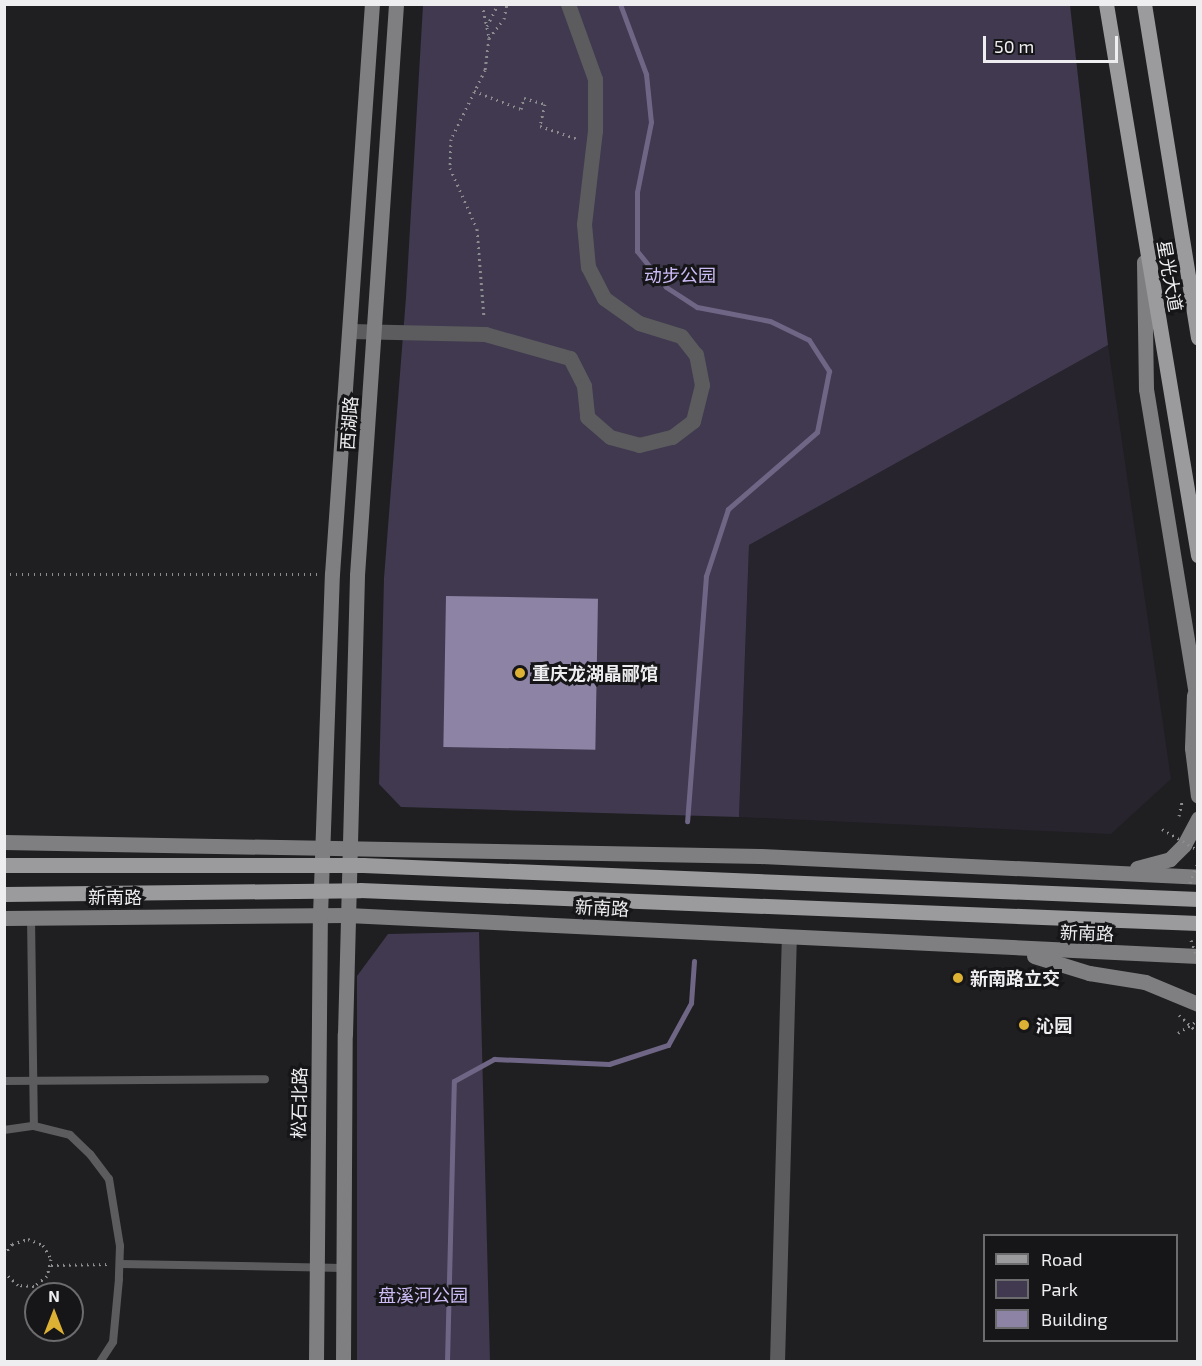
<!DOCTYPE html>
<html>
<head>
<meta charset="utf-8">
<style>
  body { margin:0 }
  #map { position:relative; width:1202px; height:1366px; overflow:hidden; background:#1f1e21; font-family:"Exo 2","Noto Sans SC",sans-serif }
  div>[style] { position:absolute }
  .built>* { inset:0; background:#27242d }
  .green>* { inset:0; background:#40394f }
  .stream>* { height:5px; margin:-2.5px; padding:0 2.5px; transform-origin:2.5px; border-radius:2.5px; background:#6f6686 }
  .building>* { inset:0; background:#8d83a5; transform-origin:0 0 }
  .path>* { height:3px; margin-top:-1.5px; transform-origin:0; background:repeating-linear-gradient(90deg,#8c8b8e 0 1.5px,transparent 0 6px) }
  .lane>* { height:8px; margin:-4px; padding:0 4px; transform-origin:4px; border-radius:4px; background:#5c5c5e }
  .street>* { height:15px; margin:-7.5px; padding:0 7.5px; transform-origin:7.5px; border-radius:7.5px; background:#5c5c5e }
  .secondary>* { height:15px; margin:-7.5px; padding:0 7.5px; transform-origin:7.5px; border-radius:7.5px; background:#7f7f82 }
  .primary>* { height:15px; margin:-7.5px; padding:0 7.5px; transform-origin:7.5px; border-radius:7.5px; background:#9b9a9d }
  .path-bridge>* { height:3px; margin-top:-1.5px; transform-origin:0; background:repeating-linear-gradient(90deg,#8c8b8e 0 1.5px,transparent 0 6px) }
  .primary-bridge>* { height:15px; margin:-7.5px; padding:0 7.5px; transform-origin:7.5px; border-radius:7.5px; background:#9b9a9d }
  .dots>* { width:16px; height:16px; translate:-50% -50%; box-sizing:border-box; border:3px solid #161518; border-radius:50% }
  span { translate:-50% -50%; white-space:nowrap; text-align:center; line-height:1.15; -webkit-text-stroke:6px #161518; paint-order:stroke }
  .park-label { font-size:18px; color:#cdbbf5 }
  .street-label { font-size:18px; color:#eeedf0 }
  .poi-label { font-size:18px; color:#eeedf0; font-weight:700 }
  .left { translate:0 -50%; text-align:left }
  .frame { position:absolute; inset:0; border:6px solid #eeedf0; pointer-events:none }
  .legend { position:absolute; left:983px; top:1234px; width:195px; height:108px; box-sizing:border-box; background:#161518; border:2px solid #6c6b6e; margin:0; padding:8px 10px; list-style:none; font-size:18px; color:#eeedf0 }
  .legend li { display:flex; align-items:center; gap:12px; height:30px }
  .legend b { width:30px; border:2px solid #6c6b6e }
  .north { position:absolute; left:24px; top:1282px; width:60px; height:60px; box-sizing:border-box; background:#161518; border:2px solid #6c6b6e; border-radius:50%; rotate:0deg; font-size:16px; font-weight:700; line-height:24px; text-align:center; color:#eeedf0 }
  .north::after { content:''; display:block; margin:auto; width:21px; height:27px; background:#ddb133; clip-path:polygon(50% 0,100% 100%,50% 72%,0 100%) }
  .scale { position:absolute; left:983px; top:36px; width:135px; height:27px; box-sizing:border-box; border:3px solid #eeedf0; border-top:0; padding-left:8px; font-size:18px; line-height:21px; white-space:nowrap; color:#eeedf0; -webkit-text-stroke:4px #161518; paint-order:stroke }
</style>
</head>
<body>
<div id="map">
  <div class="built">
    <div style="clip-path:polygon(1108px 345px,1171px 779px,1111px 834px,739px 817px,749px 545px)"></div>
  </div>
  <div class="green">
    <div style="clip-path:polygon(423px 5px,1070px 5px,1108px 345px,749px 545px,739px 817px,401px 807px,379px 784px,384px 578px,406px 297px)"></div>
    <div style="clip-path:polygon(479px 932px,490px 1361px,357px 1361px,357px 976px,388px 934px)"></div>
  </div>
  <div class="stream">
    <div style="left:620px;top:4px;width:75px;rotate:69.6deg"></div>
    <div style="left:646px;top:74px;width:48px;rotate:84.1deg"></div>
    <div style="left:651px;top:122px;width:71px;rotate:101.3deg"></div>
    <div style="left:637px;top:192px;width:59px;rotate:90deg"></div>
    <div style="left:637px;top:251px;width:46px;rotate:51.1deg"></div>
    <div style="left:666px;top:287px;width:37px;rotate:33deg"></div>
    <div style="left:697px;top:307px;width:74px;rotate:10.9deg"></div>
    <div style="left:770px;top:321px;width:43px;rotate:26deg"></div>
    <div style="left:809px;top:340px;width:37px;rotate:57deg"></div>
    <div style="left:829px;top:371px;width:62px;rotate:101.1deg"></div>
    <div style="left:817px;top:432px;width:118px;rotate:139.1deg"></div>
    <div style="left:728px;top:509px;width:71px;rotate:108.2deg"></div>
    <div style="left:706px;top:576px;width:246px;rotate:94.4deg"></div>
    <div style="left:447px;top:1362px;width:281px;rotate:-88.6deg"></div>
    <div style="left:454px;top:1081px;width:46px;rotate:-28.8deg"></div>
    <div style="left:494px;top:1059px;width:115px;rotate:2.5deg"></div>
    <div style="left:609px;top:1064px;width:62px;rotate:-17.9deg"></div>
    <div style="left:668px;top:1045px;width:48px;rotate:-61.3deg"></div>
    <div style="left:691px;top:1003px;width:42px;rotate:-85.9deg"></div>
  </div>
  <div class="building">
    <div style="left:446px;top:596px;width:152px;height:151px;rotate:1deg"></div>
  </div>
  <div class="path">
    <div style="left:482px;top:4px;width:35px;rotate:78deg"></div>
    <div style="left:489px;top:38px;width:32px;rotate:97deg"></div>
    <div style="left:485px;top:70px;width:77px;rotate:116.2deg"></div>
    <div style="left:451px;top:139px;width:29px;rotate:92deg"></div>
    <div style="left:450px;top:168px;width:67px;rotate:66.1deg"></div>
    <div style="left:477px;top:229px;width:88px;rotate:85.5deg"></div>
    <div style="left:487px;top:26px;width:25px;rotate:-63deg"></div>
    <div style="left:489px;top:38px;width:24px;rotate:-52deg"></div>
    <div style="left:504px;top:19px;width:15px;rotate:-79deg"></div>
    <div style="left:474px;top:91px;width:50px;rotate:21deg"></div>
    <div style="left:521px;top:109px;width:11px;rotate:-75deg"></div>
    <div style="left:524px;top:98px;width:22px;rotate:16deg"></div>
    <div style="left:545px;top:104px;width:23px;rotate:103deg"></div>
    <div style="left:540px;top:126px;width:39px;rotate:19deg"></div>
    <div style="left:4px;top:574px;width:314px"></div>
    <div style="left:1179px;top:816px;width:14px;rotate:-78deg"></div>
    <div style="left:1179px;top:1015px;width:26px;rotate:43deg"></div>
    <div style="left:1178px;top:1033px;width:22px;rotate:-32deg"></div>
    <div style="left:4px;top:1255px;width:14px;rotate:-54deg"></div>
    <div style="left:12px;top:1244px;width:17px;rotate:-17deg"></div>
    <div style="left:28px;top:1239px;width:16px;rotate:22deg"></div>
    <div style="left:43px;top:1245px;width:16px;rotate:60deg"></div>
    <div style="left:51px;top:1259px;width:17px;rotate:103deg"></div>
    <div style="left:47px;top:1276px;width:16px;rotate:142deg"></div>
    <div style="left:34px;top:1286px;width:16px;rotate:-176deg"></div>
    <div style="left:18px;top:1285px;width:19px;rotate:-137deg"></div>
    <div style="left:51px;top:1265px;width:58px;rotate:-1deg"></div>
  </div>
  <div class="lane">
    <div style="left:31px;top:917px;width:209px;rotate:89.2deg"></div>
    <div style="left:4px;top:1081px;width:261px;rotate:-0.4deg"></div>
    <div style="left:4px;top:1130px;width:30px;rotate:-8deg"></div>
    <div style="left:34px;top:1126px;width:37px;rotate:14deg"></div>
    <div style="left:70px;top:1135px;width:28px;rotate:44deg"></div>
    <div style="left:90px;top:1154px;width:31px;rotate:53deg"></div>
    <div style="left:109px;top:1179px;width:68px;rotate:80.7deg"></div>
    <div style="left:120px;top:1246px;width:33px;rotate:92deg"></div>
    <div style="left:119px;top:1279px;width:63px;rotate:95.4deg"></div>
    <div style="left:113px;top:1342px;width:24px;rotate:123deg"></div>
    <div style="left:120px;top:1264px;width:223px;rotate:1deg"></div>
  </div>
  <div class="street">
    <div style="left:350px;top:331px;width:135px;rotate:1.3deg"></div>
    <div style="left:485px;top:334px;width:88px;rotate:15.8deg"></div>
    <div style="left:570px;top:358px;width:31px;rotate:63deg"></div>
    <div style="left:584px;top:386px;width:31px;rotate:84deg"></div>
    <div style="left:587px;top:417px;width:30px;rotate:41deg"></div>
    <div style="left:610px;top:437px;width:30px;rotate:15deg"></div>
    <div style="left:639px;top:445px;width:34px;rotate:-14deg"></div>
    <div style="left:672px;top:437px;width:26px;rotate:-37deg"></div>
    <div style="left:693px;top:421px;width:37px;rotate:-76deg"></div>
    <div style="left:702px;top:385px;width:31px;rotate:-101deg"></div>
    <div style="left:696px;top:355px;width:24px;rotate:-128deg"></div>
    <div style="left:681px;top:336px;width:44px;rotate:-162.8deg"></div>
    <div style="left:639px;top:323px;width:43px;rotate:-144.5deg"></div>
    <div style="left:604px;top:298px;width:35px;rotate:-117deg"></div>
    <div style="left:588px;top:267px;width:43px;rotate:-95.3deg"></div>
    <div style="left:584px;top:224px;width:94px;rotate:-83.3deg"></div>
    <div style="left:595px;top:131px;width:52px;rotate:-90deg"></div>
    <div style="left:595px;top:79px;width:80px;rotate:-109.8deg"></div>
    <div style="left:777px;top:1362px;width:425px;rotate:-88.4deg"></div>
  </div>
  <div class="secondary">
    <div style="left:1144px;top:262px;width:127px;rotate:89.1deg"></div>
    <div style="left:1146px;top:389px;width:321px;rotate:80.7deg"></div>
    <div style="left:1194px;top:695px;width:53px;rotate:92.2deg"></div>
    <div style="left:1192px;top:748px;width:48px;rotate:82.9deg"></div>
    <div style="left:4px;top:842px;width:756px;rotate:1.06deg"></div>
    <div style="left:760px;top:856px;width:439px;rotate:2.7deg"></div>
    <div style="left:1137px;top:868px;width:34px;rotate:-15deg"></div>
    <div style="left:1170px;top:859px;width:20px;rotate:-45deg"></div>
    <div style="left:1184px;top:845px;width:30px;rotate:-62deg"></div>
    <div style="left:4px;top:918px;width:343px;rotate:-0.5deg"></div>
    <div style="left:347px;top:915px;width:852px;rotate:2.76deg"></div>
    <div style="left:1034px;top:956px;width:58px;rotate:17.2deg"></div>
    <div style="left:1089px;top:973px;width:57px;rotate:9.1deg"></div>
    <div style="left:1145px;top:982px;width:57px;rotate:22.5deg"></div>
    <div style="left:316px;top:1362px;width:447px;rotate:-89.5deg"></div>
    <div style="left:320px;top:915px;width:341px;rotate:-88deg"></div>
    <div style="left:332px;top:574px;width:571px;rotate:-85.99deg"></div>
    <div style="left:343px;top:1362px;width:328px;rotate:-89.7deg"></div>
    <div style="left:345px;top:1034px;width:459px;rotate:-88.5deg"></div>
    <div style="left:357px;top:575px;width:572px;rotate:-86.09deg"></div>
  </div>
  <div class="primary">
    <div style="left:1106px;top:4px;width:559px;rotate:80.52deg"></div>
    <div style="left:1144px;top:4px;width:338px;rotate:80.8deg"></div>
  </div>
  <div class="path-bridge">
    <div style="left:1162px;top:829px;width:42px;rotate:30.3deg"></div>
    <div style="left:1190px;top:883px;width:22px;rotate:-69deg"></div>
    <div style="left:1191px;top:940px;width:21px;rotate:71deg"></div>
  </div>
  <div class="primary-bridge">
    <div style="left:4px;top:865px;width:359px"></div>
    <div style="left:363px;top:865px;width:836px;rotate:2.33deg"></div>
    <div style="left:4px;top:894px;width:356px;rotate:-0.6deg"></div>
    <div style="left:360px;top:890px;width:839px;rotate:2.26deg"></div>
  </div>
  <div class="dots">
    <div style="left:520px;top:673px;background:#ddb133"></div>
    <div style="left:958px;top:978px;background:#ddb133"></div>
    <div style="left:1024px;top:1025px;background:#ddb133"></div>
  </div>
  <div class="park-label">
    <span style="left:680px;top:275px">动步公园</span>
    <span style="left:423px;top:1295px">盘溪河公园</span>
  </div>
  <div class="street-label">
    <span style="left:1170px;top:276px;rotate:80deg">星光大道</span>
    <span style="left:349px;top:423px;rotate:-86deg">西湖路</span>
    <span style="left:115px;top:897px">新南路</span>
    <span style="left:602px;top:908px;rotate:3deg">新南路</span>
    <span style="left:1087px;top:933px;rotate:2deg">新南路</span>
    <span style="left:299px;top:1103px;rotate:-89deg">松石北路</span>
  </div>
  <div class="poi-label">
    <span class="left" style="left:532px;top:673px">重庆龙湖晶郦馆</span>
    <span class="left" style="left:970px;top:978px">新南路立交</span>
    <span class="left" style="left:1036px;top:1025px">沁园</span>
  </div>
  <div class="frame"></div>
  <ul class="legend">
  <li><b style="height:8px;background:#9b9a9d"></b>Road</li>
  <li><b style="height:16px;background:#40394f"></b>Park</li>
  <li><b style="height:16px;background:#8d83a5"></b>Building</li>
  </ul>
  <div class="north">N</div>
  <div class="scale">50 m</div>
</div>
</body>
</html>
